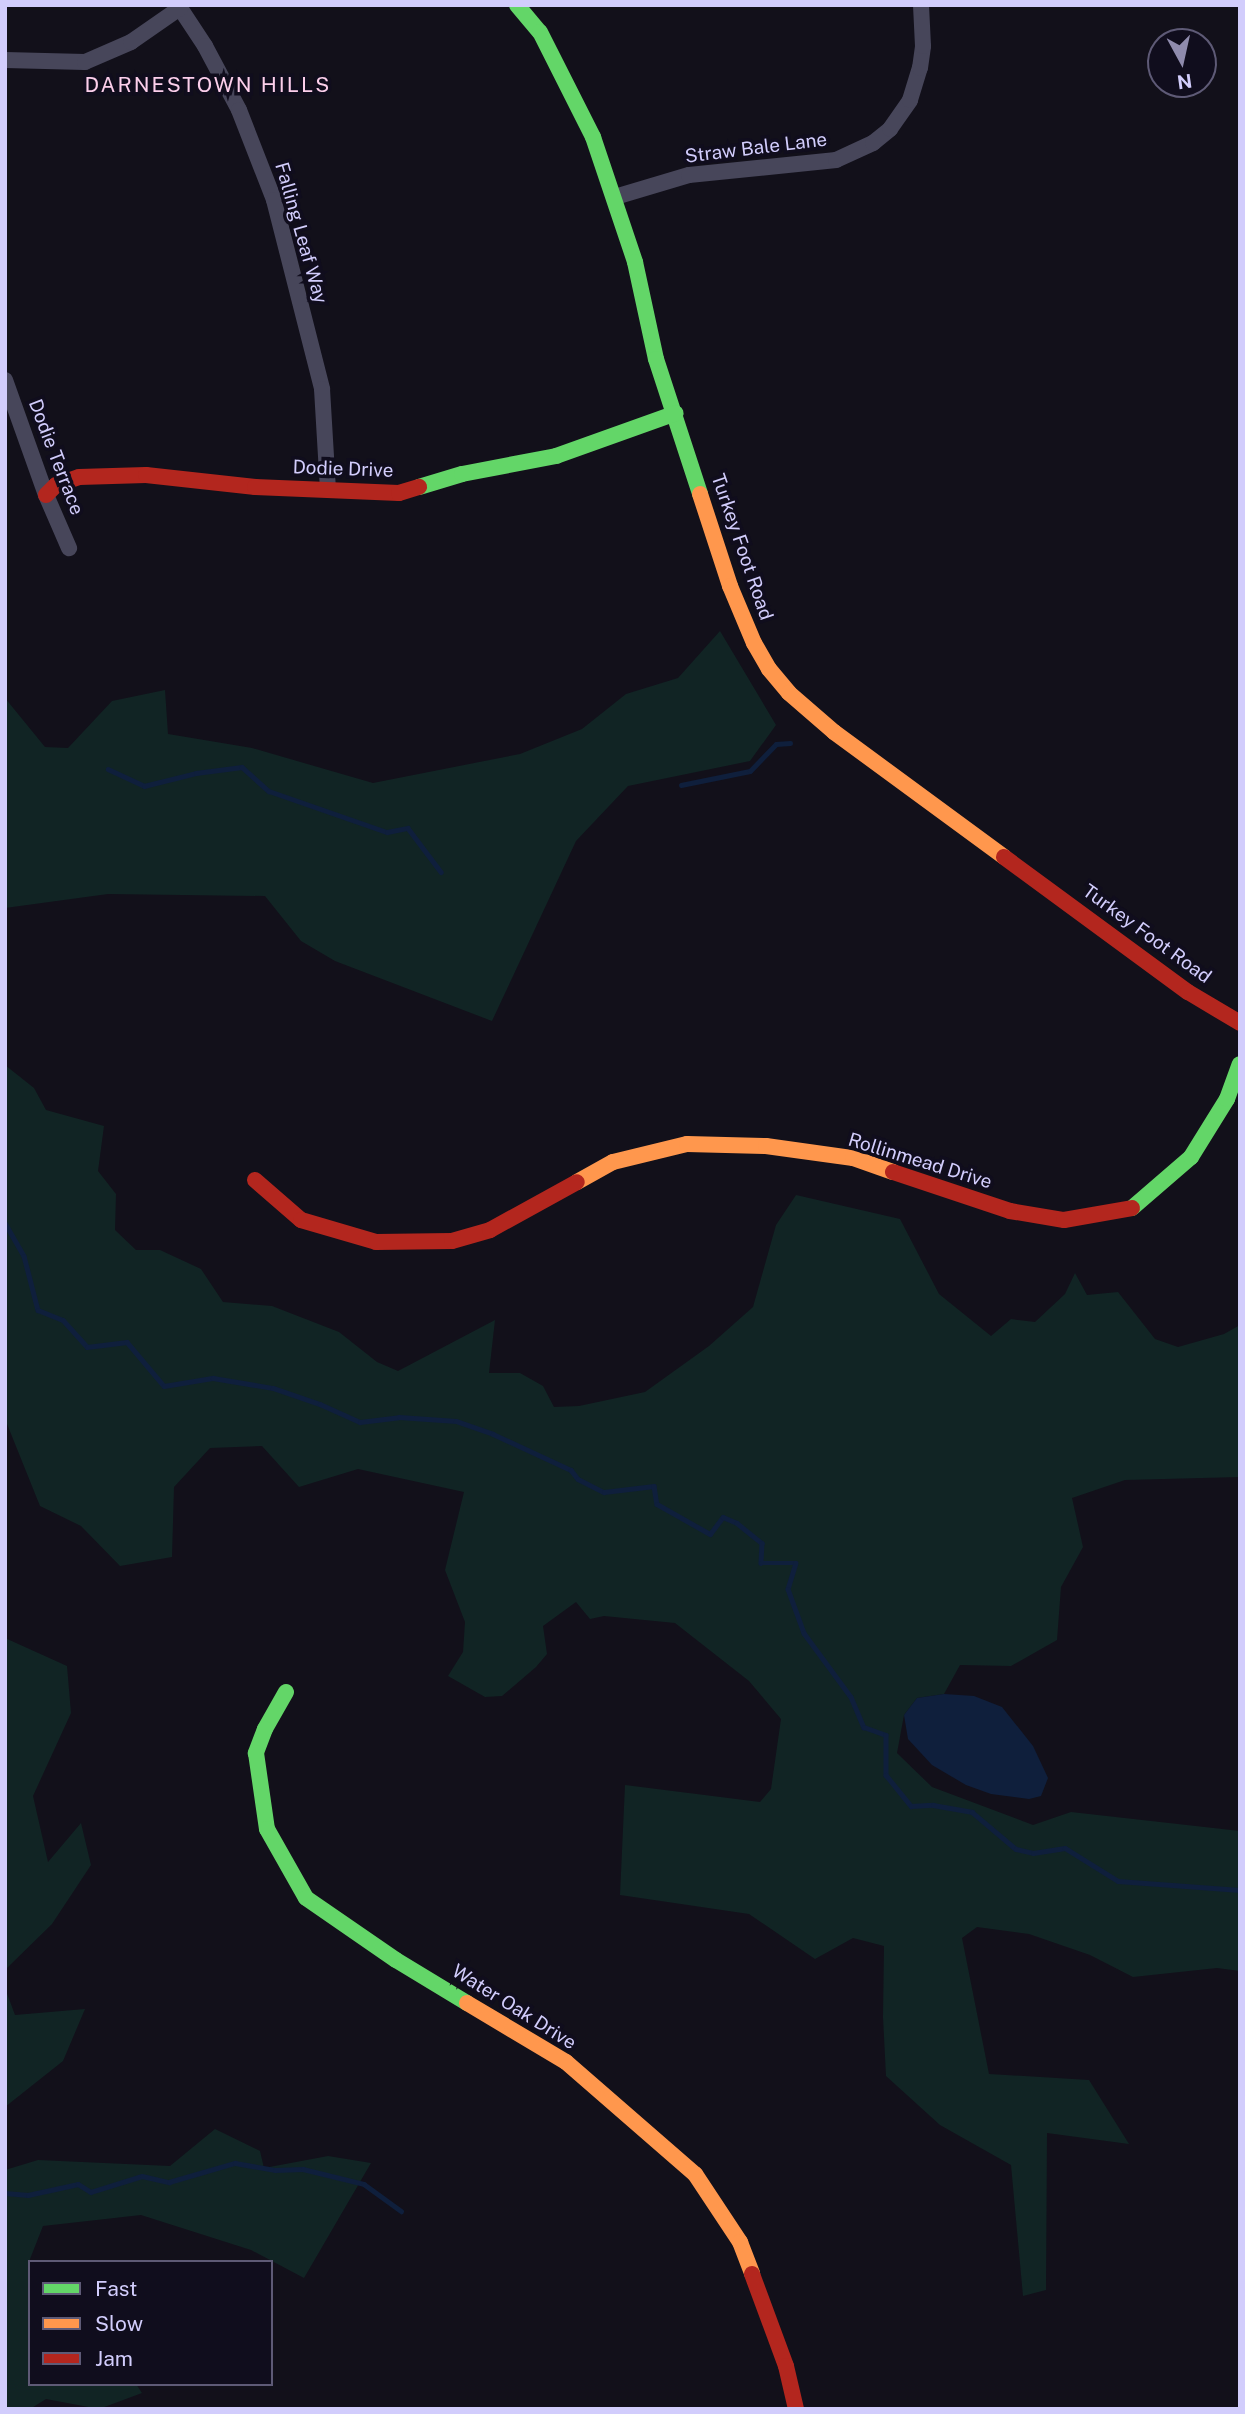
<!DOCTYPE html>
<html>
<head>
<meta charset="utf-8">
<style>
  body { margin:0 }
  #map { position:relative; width:1245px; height:2414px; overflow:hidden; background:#12101a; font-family:"Public Sans",sans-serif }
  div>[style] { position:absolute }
  .green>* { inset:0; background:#112424 }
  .water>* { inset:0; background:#0f1f3c }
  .stream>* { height:4.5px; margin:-2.25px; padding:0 2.25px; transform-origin:2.25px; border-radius:2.25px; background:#0f1f3c }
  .street>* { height:16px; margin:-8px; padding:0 8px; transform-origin:8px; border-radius:8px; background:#47465a }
  .fast>* { height:16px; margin:-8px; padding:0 8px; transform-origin:8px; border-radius:8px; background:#63d668 }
  .slow>* { height:16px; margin:-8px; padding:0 8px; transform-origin:8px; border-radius:8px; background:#ff974d }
  .jam>* { height:16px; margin:-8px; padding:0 8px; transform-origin:8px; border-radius:8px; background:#b3261e }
  span { translate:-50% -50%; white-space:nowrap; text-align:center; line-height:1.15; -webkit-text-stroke:7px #100d1d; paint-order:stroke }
  .street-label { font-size:19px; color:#d2cdfc }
  .neighbourhood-label { font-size:21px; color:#fccfeb; letter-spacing:2px }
  .frame { position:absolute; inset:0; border:7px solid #d2cdfc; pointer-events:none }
  .legend { position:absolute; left:28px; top:2260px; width:245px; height:126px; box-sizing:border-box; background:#100d1d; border:2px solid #5e5a76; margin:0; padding:9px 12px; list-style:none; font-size:21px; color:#d2cdfc }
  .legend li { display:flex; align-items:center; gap:14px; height:35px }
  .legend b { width:35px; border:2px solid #5e5a76 }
  .north { position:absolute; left:1147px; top:28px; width:70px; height:70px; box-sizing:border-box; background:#100d1d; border:2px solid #5e5a76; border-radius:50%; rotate:172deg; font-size:19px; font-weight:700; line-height:28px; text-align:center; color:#d2cdfc }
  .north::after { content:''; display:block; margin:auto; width:24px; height:32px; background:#8f8bad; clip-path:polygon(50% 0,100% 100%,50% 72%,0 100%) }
</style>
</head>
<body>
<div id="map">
  <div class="green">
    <div style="clip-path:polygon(720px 631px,776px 725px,750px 761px,628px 786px,576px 841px,492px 1021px,335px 961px,301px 941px,265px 896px,108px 894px,5px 908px,5px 698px,45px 747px,68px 748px,112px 701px,165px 690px,168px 734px,252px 748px,373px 783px,520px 754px,582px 729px,626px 694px,678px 678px)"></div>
    <div style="clip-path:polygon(5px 1065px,34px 1088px,46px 1110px,104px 1126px,98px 1171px,116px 1194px,115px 1230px,136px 1250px,160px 1250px,201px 1269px,223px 1302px,272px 1306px,339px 1332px,377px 1362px,398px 1371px,495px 1320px,489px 1373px,520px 1373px,543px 1386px,554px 1407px,579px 1406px,645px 1392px,709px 1346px,753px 1307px,776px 1225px,796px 1195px,900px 1219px,939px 1294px,991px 1336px,1011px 1319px,1035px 1322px,1065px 1294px,1075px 1273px,1087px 1295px,1118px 1292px,1155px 1339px,1178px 1347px,1224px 1334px,1240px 1325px,1240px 1477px,1125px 1480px,1072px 1498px,1083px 1547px,1061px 1587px,1057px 1640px,1011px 1666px,960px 1665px,944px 1694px,917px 1698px,904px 1715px,897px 1753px,932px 1787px,1033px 1825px,1071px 1812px,1240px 1831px,1240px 1971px,1217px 1968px,1133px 1977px,1090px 1955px,1029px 1934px,977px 1927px,962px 1938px,989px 2074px,1089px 2080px,1129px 2144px,1047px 2133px,1046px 2290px,1023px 2296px,1011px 2165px,940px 2125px,886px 2076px,883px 2017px,884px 1946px,853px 1938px,815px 1959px,749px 1914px,620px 1895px,625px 1785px,760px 1802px,771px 1789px,781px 1719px,749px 1681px,675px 1623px,604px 1616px,590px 1619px,576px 1602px,543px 1626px,547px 1654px,536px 1667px,502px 1696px,485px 1697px,448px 1676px,463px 1652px,465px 1622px,445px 1570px,464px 1492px,358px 1469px,299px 1487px,262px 1446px,210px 1448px,174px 1487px,172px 1557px,120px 1566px,81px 1526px,40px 1506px,5px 1419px)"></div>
    <div style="clip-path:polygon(5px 1638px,67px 1666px,71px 1713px,33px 1796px,48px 1862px,81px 1823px,91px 1865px,52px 1924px,5px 1970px)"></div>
    <div style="clip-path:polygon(5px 1988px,15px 2015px,85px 2009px,63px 2061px,5px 2107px)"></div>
    <div style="clip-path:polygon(215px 2129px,260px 2151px,264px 2168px,328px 2156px,371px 2163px,304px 2278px,251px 2250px,141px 2215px,43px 2226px,30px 2259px,30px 2384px,136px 2384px,142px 2393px,99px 2409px,46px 2399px,30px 2409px,5px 2409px,5px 2170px,38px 2160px,170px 2166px)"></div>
  </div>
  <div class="water">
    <div style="clip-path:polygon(944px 1694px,974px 1696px,1002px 1707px,1033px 1746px,1048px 1778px,1041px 1796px,1029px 1799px,991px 1794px,966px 1785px,932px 1765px,908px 1739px,904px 1715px,917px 1698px)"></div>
  </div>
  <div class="stream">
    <div style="left:108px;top:769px;width:40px;rotate:25deg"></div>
    <div style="left:144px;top:786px;width:54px;rotate:-14deg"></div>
    <div style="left:196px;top:773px;width:46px;rotate:-7.4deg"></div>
    <div style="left:242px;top:767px;width:36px;rotate:42deg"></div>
    <div style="left:269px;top:791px;width:125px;rotate:19.2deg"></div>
    <div style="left:387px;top:832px;width:21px;rotate:-11deg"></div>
    <div style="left:408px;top:828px;width:55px;rotate:53.1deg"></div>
    <div style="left:681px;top:785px;width:70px;rotate:-11.5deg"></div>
    <div style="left:750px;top:771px;width:37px;rotate:-46deg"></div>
    <div style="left:776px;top:744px;width:14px;rotate:-4deg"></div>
    <div style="left:5px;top:1223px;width:38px;rotate:60deg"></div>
    <div style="left:24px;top:1256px;width:56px;rotate:75.5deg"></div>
    <div style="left:38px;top:1310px;width:27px;rotate:22deg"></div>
    <div style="left:63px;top:1320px;width:36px;rotate:48deg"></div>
    <div style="left:87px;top:1347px;width:40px;rotate:-7.1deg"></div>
    <div style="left:127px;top:1342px;width:57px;rotate:49.9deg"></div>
    <div style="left:164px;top:1386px;width:50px;rotate:-9.3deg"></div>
    <div style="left:213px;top:1378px;width:61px;rotate:9.5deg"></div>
    <div style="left:273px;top:1388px;width:50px;rotate:18.8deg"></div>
    <div style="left:320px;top:1404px;width:44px;rotate:24.2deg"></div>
    <div style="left:360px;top:1422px;width:39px;rotate:-7deg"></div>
    <div style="left:399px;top:1417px;width:57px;rotate:4deg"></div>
    <div style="left:456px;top:1421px;width:39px;rotate:19deg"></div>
    <div style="left:493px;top:1434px;width:86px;rotate:24.8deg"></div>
    <div style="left:571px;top:1470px;width:11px;rotate:52deg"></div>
    <div style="left:578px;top:1479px;width:29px;rotate:27deg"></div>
    <div style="left:604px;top:1492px;width:50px;rotate:-6.8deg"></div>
    <div style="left:654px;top:1486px;width:18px;rotate:81deg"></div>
    <div style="left:657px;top:1504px;width:61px;rotate:29.5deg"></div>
    <div style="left:710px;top:1534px;width:21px;rotate:-53deg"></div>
    <div style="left:723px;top:1517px;width:15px;rotate:23deg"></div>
    <div style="left:737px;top:1523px;width:32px;rotate:39deg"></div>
    <div style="left:762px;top:1543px;width:20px;rotate:93deg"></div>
    <div style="left:761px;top:1563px;width:35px"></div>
    <div style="left:796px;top:1563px;width:27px;rotate:107deg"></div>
    <div style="left:788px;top:1589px;width:47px;rotate:70deg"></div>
    <div style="left:804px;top:1633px;width:79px;rotate:53.7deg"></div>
    <div style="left:851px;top:1697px;width:33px;rotate:67deg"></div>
    <div style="left:864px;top:1727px;width:23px;rotate:20deg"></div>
    <div style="left:886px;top:1735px;width:40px;rotate:90deg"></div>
    <div style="left:886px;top:1775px;width:40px;rotate:51deg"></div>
    <div style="left:911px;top:1806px;width:22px;rotate:-3deg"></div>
    <div style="left:933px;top:1805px;width:40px;rotate:10deg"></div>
    <div style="left:972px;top:1812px;width:57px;rotate:40.1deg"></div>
    <div style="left:1016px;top:1849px;width:17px;rotate:13deg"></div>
    <div style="left:1033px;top:1853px;width:32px;rotate:-9deg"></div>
    <div style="left:1065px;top:1848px;width:62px;rotate:31.9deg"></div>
    <div style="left:1118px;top:1881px;width:122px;rotate:4.2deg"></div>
    <div style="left:5px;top:2193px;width:23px;rotate:5deg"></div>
    <div style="left:28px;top:2195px;width:51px;rotate:-12.4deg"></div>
    <div style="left:78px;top:2184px;width:15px;rotate:32deg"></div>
    <div style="left:91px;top:2192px;width:53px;rotate:-17.4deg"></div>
    <div style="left:142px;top:2176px;width:28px;rotate:13deg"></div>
    <div style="left:169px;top:2182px;width:69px;rotate:-16.1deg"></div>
    <div style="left:235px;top:2163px;width:41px;rotate:9.9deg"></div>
    <div style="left:275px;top:2170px;width:28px;rotate:-2deg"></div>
    <div style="left:303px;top:2169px;width:63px;rotate:13.8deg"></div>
    <div style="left:364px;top:2184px;width:46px;rotate:36.1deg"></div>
  </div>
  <div class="street">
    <div style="left:178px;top:5px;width:49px;rotate:56.6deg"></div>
    <div style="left:205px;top:46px;width:72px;rotate:62deg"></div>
    <div style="left:239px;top:110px;width:97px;rotate:68.7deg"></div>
    <div style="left:274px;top:200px;width:195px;rotate:75.7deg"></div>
    <div style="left:322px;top:389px;width:100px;rotate:86.6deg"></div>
    <div style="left:5px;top:60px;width:80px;rotate:1.4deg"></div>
    <div style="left:85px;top:62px;width:50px;rotate:-23.5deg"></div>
    <div style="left:131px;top:42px;width:60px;rotate:-34.8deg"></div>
    <div style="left:615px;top:197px;width:77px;rotate:-16.6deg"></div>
    <div style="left:689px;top:175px;width:148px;rotate:-5.8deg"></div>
    <div style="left:836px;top:160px;width:41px;rotate:-24.7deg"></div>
    <div style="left:873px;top:143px;width:22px;rotate:-39deg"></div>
    <div style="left:890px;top:129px;width:35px;rotate:-55deg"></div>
    <div style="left:910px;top:100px;width:34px;rotate:-73deg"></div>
    <div style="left:920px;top:68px;width:22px;rotate:-82deg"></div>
    <div style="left:923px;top:46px;width:41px;rotate:-92.8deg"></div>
    <div style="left:5px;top:380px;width:122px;rotate:70.4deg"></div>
    <div style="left:46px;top:495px;width:58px;rotate:66.5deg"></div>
  </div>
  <div class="fast">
    <div style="left:517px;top:5px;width:35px;rotate:50deg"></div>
    <div style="left:540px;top:32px;width:118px;rotate:63.2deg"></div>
    <div style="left:593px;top:137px;width:132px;rotate:71.4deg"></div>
    <div style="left:635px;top:262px;width:99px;rotate:77.8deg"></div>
    <div style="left:656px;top:359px;width:142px;rotate:71.9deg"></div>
    <div style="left:419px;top:487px;width:45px;rotate:-16.8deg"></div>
    <div style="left:462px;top:474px;width:96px;rotate:-10.8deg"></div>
    <div style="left:556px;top:456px;width:127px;rotate:-19.7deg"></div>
    <div style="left:1132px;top:1208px;width:78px;rotate:-40.8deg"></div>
    <div style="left:1191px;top:1157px;width:68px;rotate:-58.2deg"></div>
    <div style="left:1227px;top:1099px;width:37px;rotate:-70deg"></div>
    <div style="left:286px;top:1692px;width:43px;rotate:119.6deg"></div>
    <div style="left:265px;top:1729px;width:26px;rotate:111deg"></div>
    <div style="left:256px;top:1753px;width:77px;rotate:81.8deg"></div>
    <div style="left:267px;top:1829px;width:79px;rotate:60.5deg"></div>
    <div style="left:306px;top:1898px;width:109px;rotate:34.6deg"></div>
    <div style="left:396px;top:1960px;width:83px;rotate:31.2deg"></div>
  </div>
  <div class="slow">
    <div style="left:700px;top:494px;width:97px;rotate:71.9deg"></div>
    <div style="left:730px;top:586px;width:62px;rotate:67.2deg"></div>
    <div style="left:754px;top:643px;width:30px;rotate:60deg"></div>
    <div style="left:769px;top:669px;width:31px;rotate:50deg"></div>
    <div style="left:789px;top:693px;width:60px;rotate:40.9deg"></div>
    <div style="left:834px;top:732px;width:211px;rotate:36.3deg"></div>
    <div style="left:577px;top:1182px;width:41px;rotate:-29.1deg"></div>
    <div style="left:613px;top:1162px;width:76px;rotate:-13.7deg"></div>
    <div style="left:687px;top:1144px;width:79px;rotate:1.5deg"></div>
    <div style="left:766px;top:1146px;width:88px;rotate:7.9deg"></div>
    <div style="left:853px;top:1158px;width:42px;rotate:19.3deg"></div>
    <div style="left:467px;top:2003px;width:115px;rotate:30.8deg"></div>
    <div style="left:566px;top:2062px;width:171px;rotate:41deg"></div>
    <div style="left:695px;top:2174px;width:82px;rotate:56.5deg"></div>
    <div style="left:740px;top:2242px;width:34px;rotate:69deg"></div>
  </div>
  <div class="jam">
    <div style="left:46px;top:495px;width:14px;rotate:-45deg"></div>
    <div style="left:56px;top:485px;width:24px;rotate:-19deg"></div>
    <div style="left:79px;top:477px;width:67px;rotate:-1.7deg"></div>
    <div style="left:146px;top:475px;width:110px;rotate:6.3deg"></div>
    <div style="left:255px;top:487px;width:144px;rotate:2.4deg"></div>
    <div style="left:399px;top:493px;width:21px;rotate:-17deg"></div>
    <div style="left:1004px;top:857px;width:228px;rotate:36.3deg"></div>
    <div style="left:1188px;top:992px;width:61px;rotate:30.8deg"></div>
    <div style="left:893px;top:1172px;width:123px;rotate:18.4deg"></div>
    <div style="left:1010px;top:1211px;width:55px;rotate:9.5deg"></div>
    <div style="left:1064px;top:1220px;width:69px;rotate:-10deg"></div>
    <div style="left:255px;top:1180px;width:61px;rotate:41deg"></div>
    <div style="left:301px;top:1220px;width:78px;rotate:16.3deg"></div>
    <div style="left:376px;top:1242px;width:76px;rotate:-0.8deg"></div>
    <div style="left:452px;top:1241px;width:40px;rotate:-16deg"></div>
    <div style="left:490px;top:1230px;width:99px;rotate:-28.9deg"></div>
    <div style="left:752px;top:2274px;width:98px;rotate:69.7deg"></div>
    <div style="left:786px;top:2366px;width:44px;rotate:76.9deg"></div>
  </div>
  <div class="street-label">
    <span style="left:756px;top:148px;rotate:-7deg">Straw Bale Lane</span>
    <span style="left:301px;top:233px;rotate:74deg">Falling Leaf Way</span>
    <span style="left:56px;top:457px;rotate:69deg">Dodie Terrace</span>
    <span style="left:343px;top:469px;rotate:2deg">Dodie Drive</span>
    <span style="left:742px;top:547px;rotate:71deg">Turkey Foot Road</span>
    <span style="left:1147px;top:934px;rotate:36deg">Turkey Foot Road</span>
    <span style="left:920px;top:1161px;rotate:17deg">Rollinmead Drive</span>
    <span style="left:514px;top:2007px;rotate:32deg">Water Oak Drive</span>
  </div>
  <div class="neighbourhood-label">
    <span style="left:208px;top:85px">DARNESTOWN HILLS</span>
  </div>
  <div class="frame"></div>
  <ul class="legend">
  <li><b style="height:9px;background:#63d668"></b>Fast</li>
  <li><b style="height:9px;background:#ff974d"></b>Slow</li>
  <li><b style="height:9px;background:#b3261e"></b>Jam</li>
  </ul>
  <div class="north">N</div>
</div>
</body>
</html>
